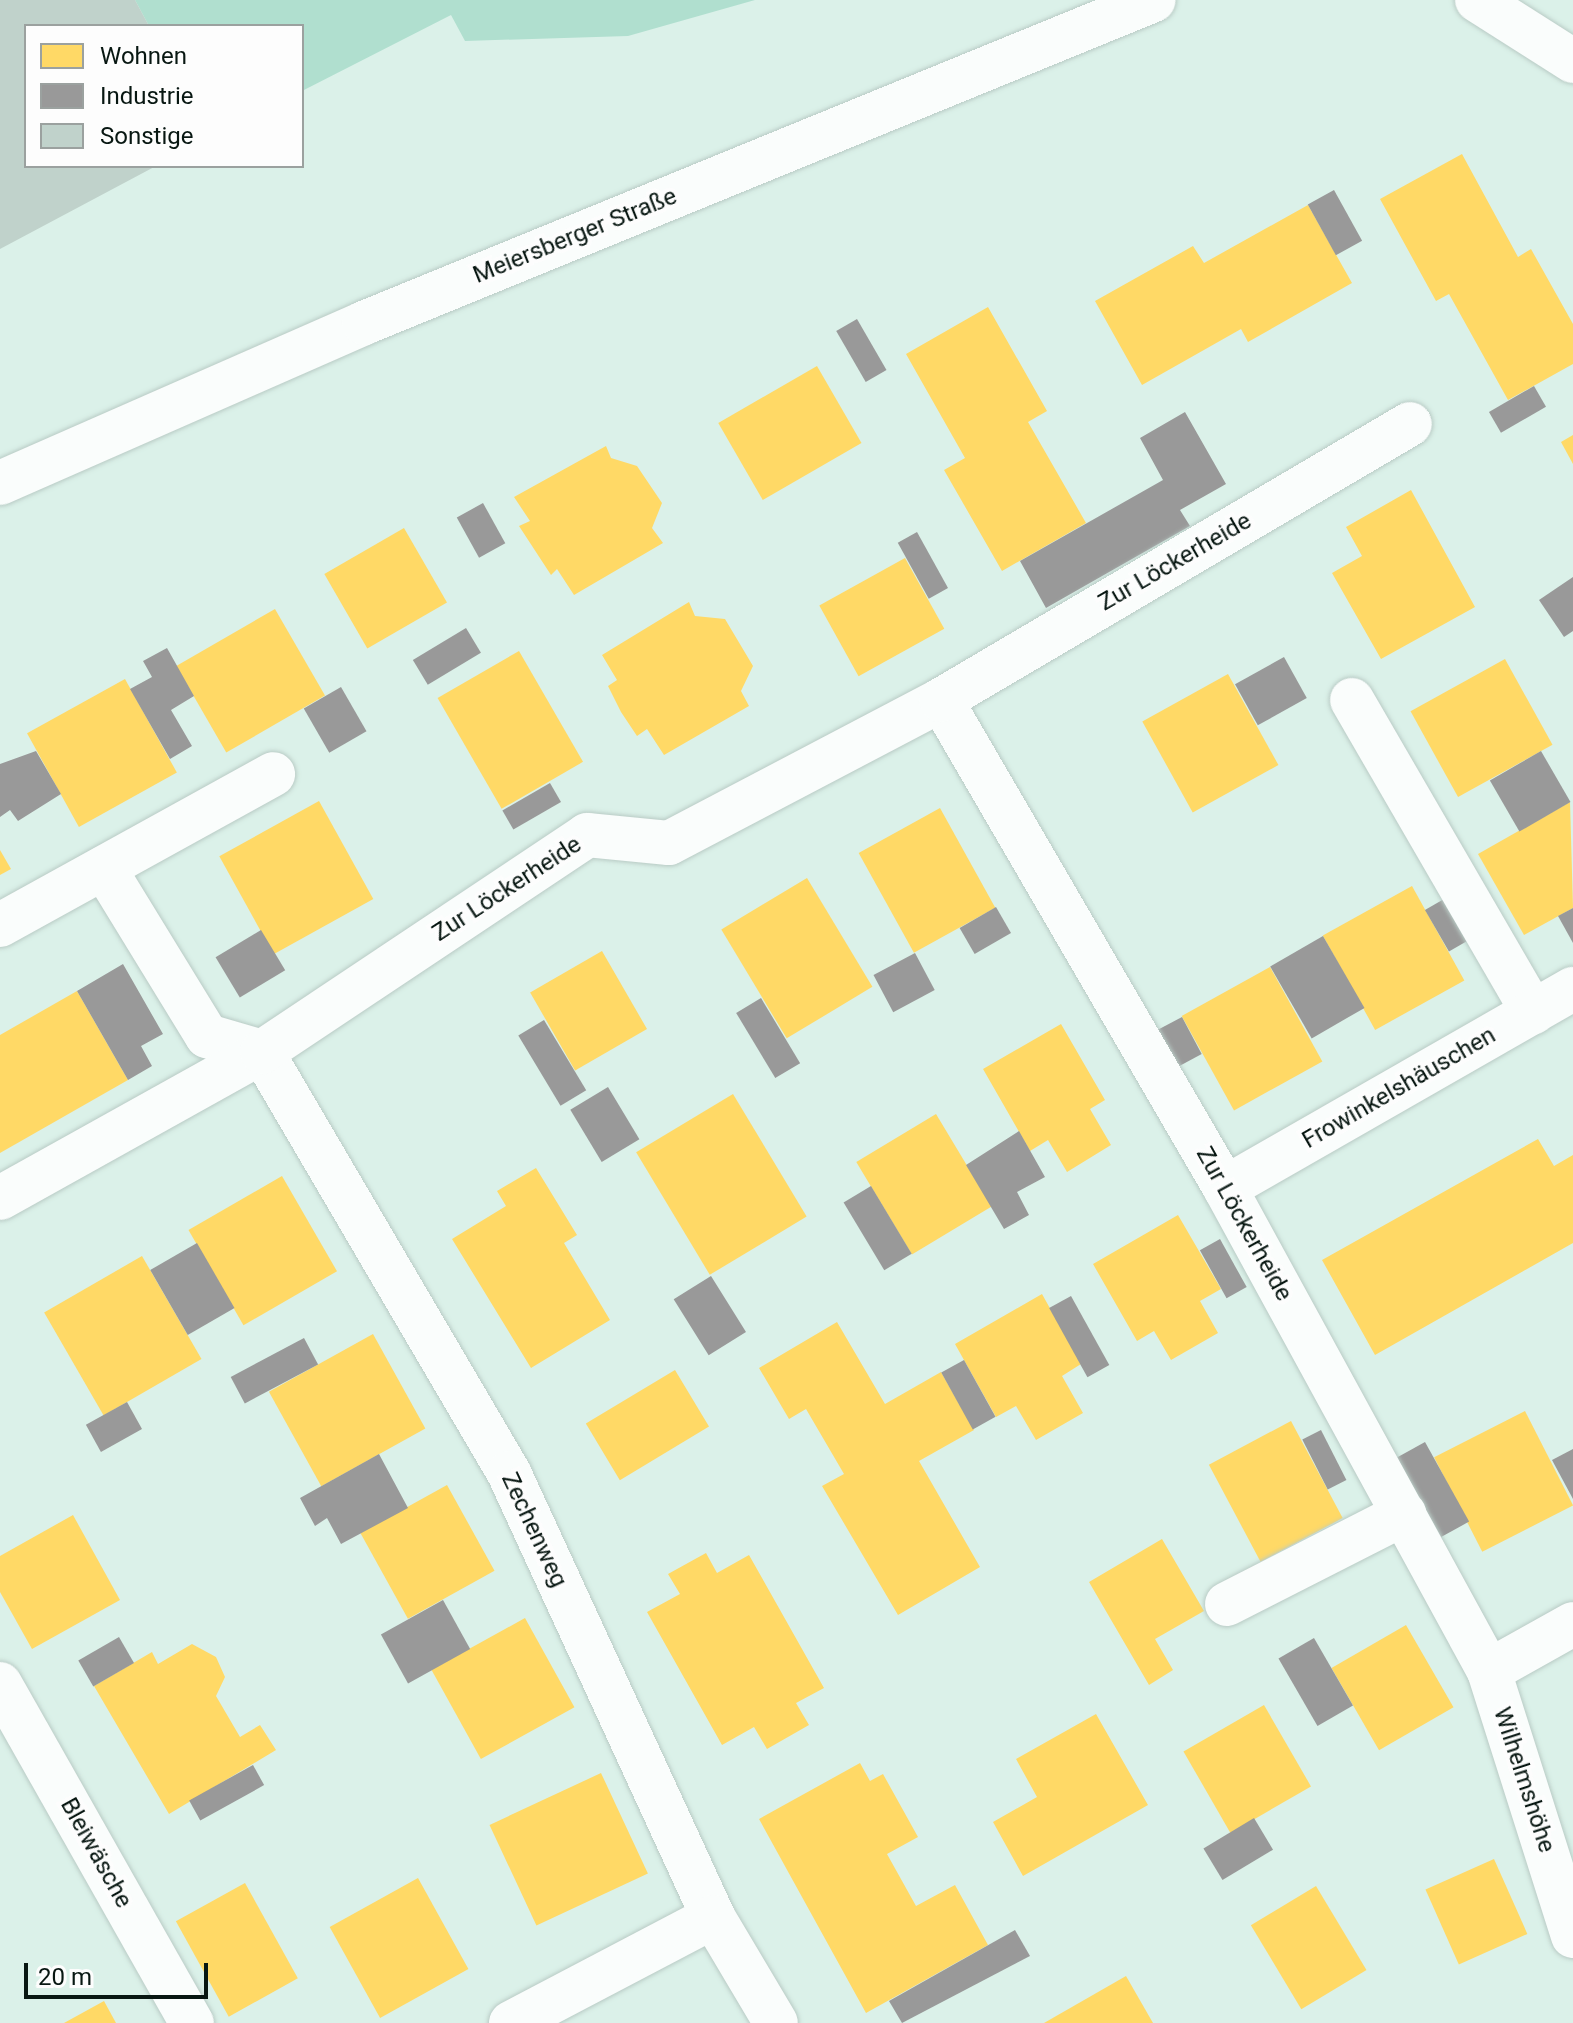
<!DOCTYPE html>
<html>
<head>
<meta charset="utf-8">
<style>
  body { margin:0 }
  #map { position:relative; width:1573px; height:2023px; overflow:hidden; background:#dbf1e9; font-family:Roboto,sans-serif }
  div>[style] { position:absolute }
  .green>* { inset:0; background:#b0dfcf }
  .homes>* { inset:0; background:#ffd966; transform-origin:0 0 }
  .industry>* { inset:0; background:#999; transform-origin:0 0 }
  .building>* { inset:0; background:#c0d2cb }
  .roads { filter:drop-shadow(0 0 2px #b9cbc5) drop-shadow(0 0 2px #b9cbc5) }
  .minor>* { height:44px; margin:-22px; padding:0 22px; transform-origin:22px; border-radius:22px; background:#fafdfc }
  .major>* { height:44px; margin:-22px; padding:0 22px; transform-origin:22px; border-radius:22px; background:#fafdfc }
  span { translate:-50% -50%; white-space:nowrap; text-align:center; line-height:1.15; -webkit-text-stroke:8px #fdfdfd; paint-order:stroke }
  .street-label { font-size:24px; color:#081712 }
  .legend { position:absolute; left:24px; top:24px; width:280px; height:144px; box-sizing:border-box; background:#fdfdfd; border:2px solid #9ba19f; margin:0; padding:10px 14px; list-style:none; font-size:24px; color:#081712 }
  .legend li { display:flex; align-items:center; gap:16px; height:40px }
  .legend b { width:40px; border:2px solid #9ba19f }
  .scale { position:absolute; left:24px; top:1963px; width:184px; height:36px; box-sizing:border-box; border:4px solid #081712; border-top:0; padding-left:10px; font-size:24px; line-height:28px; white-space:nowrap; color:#081712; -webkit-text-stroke:6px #fdfdfd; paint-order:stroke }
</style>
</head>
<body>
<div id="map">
  <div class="green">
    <div style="clip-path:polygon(135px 0,755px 0,628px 36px,465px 41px,451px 15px,302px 91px,302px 26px,149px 26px)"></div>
  </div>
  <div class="homes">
    <div style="clip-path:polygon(1462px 154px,1518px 257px,1531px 249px,1573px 324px,1573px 364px,1508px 400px,1449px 294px,1436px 301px,1380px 199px)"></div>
    <div style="clip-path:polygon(1308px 205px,1352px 283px,1248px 342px,1241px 329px,1142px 385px,1095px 301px,1193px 246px,1204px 263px)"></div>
    <div style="clip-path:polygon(988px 307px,1047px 411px,1028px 422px,1086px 523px,1002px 571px,944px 470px,965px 458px,906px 354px)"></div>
    <div style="left:817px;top:366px;width:89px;height:114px;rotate:60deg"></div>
    <div style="clip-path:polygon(1573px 435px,1573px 464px,1561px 442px)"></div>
    <div style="clip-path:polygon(606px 446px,611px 458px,637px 466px,662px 503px,652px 528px,663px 543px,574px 595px,557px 569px,551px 575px,519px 526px,530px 521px,514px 497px)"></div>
    <div style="clip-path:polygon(1411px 490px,1475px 607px,1381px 659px,1332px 573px,1362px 556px,1346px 527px)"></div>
    <div style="left:404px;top:528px;width:86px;height:92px;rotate:60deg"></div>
    <div style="left:905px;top:558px;width:81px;height:98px;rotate:61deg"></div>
    <div style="clip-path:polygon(689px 602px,695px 616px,725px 619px,753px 666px,741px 691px,749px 706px,664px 755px,647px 729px,637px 736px,621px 712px,608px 686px,617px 680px,602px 655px)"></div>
    <div style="left:275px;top:609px;width:100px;height:114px;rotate:60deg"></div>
    <div style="left:519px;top:651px;width:128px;height:94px;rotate:60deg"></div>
    <div style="left:1505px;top:659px;width:98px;height:108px;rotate:61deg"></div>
    <div style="left:1228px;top:674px;width:104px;height:98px;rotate:61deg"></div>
    <div style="left:125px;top:679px;width:107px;height:112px;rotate:61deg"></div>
    <div style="left:319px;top:801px;width:112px;height:114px;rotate:61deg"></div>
    <div style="clip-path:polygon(1570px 802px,1573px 908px,1524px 935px,1478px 854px)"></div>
    <div style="left:940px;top:808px;width:114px;height:93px;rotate:61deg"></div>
    <div style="clip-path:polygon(0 850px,11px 869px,0 875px)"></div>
    <div style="left:807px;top:878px;width:127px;height:100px;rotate:59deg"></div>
    <div style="left:1412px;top:886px;width:108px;height:102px;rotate:61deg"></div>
    <div style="left:602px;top:951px;width:90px;height:83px;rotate:60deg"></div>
    <div style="left:1270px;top:967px;width:108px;height:101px;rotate:61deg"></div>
    <div style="clip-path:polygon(77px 991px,128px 1080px,0 1153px,0 1035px)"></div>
    <div style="clip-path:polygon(1061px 1024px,1105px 1100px,1090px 1109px,1111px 1145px,1067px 1172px,1048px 1140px,1030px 1151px,983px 1069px)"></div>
    <div style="left:733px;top:1094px;width:143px;height:113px;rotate:59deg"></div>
    <div style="left:936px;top:1114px;width:108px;height:93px;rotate:59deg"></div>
    <div style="clip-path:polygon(1538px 1139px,1554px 1166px,1573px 1155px,1573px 1243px,1375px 1355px,1322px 1260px)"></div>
    <div style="clip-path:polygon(536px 1168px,577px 1235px,564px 1243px,610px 1320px,531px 1368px,452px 1239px,506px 1206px,497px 1191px)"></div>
    <div style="left:282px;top:1176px;width:110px;height:108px;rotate:60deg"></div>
    <div style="clip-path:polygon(1178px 1215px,1221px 1289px,1200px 1301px,1218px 1333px,1171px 1360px,1154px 1331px,1137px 1341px,1093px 1264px)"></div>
    <div style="left:142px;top:1256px;width:119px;height:113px;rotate:60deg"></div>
    <div style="clip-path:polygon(1042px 1294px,1081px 1364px,1062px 1376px,1083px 1413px,1036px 1440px,1016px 1406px,996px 1417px,955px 1344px)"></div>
    <div style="clip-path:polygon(837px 1322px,885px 1404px,941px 1372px,974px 1430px,919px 1461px,980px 1567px,898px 1615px,822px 1486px,844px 1474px,806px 1409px,789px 1419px,759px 1368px)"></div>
    <div style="left:373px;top:1334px;width:108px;height:119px;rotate:61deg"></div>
    <div style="left:675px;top:1370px;width:66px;height:104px;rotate:59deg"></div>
    <div style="left:1525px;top:1411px;width:106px;height:102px;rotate:63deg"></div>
    <div style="left:1291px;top:1421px;width:110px;height:93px;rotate:62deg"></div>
    <div style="left:447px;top:1485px;width:98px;height:99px;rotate:61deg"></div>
    <div style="clip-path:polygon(73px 1515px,120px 1600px,32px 1649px,0 1592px,0 1556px)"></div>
    <div style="clip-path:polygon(1162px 1539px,1204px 1611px,1155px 1639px,1173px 1670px,1149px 1685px,1089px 1582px)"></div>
    <div style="clip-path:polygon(706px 1553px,717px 1573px,749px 1555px,824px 1688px,796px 1703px,809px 1725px,767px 1749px,754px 1727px,722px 1745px,647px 1612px,680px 1594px,668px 1574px)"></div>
    <div style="left:525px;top:1618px;width:102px;height:107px;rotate:61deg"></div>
    <div style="left:1406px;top:1625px;width:95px;height:86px;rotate:60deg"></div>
    <div style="clip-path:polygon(192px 1644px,216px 1657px,225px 1677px,216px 1696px,240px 1737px,260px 1725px,276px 1750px,169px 1814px,94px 1686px,152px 1652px,158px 1664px)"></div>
    <div style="left:1264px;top:1705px;width:94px;height:93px;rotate:60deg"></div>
    <div style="clip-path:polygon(1096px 1714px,1148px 1805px,1023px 1876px,993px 1822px,1037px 1797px,1016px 1759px)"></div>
    <div style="clip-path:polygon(860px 1763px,870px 1781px,883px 1774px,918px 1837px,887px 1854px,916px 1906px,955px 1885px,988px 1945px,866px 2013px,759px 1819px)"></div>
    <div style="left:601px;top:1773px;width:111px;height:123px;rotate:65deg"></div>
    <div style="left:1494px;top:1859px;width:82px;height:75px;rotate:66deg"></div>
    <div style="left:418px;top:1878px;width:104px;height:101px;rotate:61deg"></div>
    <div style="left:245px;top:1883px;width:109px;height:79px;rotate:61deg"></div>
    <div style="left:1316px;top:1886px;width:98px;height:76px;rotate:59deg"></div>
    <div style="clip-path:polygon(1126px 1976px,1153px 2023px,1044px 2023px)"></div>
    <div style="clip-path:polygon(104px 2001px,116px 2023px,64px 2023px)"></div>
  </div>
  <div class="industry">
    <div style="left:1334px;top:190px;width:58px;height:30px;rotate:61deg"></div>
    <div style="left:857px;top:319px;width:59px;height:24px;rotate:60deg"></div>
    <div style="left:1534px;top:386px;width:24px;height:52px;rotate:60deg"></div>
    <div style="clip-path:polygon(1185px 412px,1226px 484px,1180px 510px,1190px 526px,1046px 608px,1020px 561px,1163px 480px,1140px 438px)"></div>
    <div style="left:483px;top:503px;width:46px;height:30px;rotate:61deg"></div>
    <div style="left:917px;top:532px;width:64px;height:22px;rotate:61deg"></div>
    <div style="clip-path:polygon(1573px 577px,1573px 631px,1564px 637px,1539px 600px)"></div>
    <div style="left:466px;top:628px;width:29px;height:62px;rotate:59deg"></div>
    <div style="clip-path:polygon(167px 648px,194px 696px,171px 710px,192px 746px,170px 759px,130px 689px,152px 677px,143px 661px)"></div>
    <div style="left:1284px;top:657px;width:47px;height:56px;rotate:61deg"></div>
    <div style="left:341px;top:687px;width:51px;height:43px;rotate:60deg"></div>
    <div style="clip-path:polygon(36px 751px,61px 794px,18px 821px,10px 810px,0 817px,0 764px)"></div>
    <div style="left:1541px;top:751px;width:59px;height:59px;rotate:60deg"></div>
    <div style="left:550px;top:783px;width:22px;height:55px;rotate:60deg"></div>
    <div style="left:1444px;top:899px;width:48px;height:22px;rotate:60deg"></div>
    <div style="left:996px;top:907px;width:30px;height:42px;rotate:60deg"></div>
    <div style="clip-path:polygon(1573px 908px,1573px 943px,1558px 916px)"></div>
    <div style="left:261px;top:930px;width:47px;height:53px;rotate:59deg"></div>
    <div style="left:1323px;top:936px;width:83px;height:61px;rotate:60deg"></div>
    <div style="left:915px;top:953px;width:42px;height:47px;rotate:62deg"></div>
    <div style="clip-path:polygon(123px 964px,163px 1034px,141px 1046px,152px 1066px,128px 1080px,77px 991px)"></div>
    <div style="left:761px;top:998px;width:76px;height:29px;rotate:59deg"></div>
    <div style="left:1182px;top:1017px;width:42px;height:30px;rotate:62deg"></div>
    <div style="left:544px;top:1020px;width:82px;height:30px;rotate:59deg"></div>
    <div style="left:608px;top:1087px;width:61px;height:44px;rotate:59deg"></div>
    <div style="clip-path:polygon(1019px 1131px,1045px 1177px,1017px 1192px,1029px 1215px,1004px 1229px,966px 1165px)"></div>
    <div style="left:871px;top:1186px;width:79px;height:32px;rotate:59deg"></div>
    <div style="left:1220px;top:1239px;width:55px;height:23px;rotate:61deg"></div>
    <div style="left:197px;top:1243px;width:75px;height:54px;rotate:60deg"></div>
    <div style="left:711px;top:1276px;width:66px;height:44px;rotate:58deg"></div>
    <div style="left:1071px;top:1296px;width:79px;height:25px;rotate:61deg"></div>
    <div style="left:304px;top:1338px;width:30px;height:83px;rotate:62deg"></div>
    <div style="left:964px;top:1360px;width:65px;height:26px;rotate:61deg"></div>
    <div style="left:127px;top:1402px;width:31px;height:47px;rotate:61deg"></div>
    <div style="left:1321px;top:1430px;width:56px;height:21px;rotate:63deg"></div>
    <div style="left:1425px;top:1442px;width:91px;height:32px;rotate:61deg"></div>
    <div style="clip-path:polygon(1573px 1449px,1573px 1499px,1552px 1460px)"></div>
    <div style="clip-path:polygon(379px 1454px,408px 1508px,341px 1544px,327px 1518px,315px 1526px,300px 1498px)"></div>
    <div style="left:443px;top:1600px;width:56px;height:71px;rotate:61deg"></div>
    <div style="left:119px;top:1637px;width:30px;height:47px;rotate:60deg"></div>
    <div style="left:1314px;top:1638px;width:78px;height:41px;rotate:60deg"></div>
    <div style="left:253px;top:1765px;width:23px;height:73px;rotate:61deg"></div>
    <div style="left:1254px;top:1818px;width:37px;height:59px;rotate:59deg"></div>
    <div style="clip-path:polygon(1015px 1930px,1030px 1956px,902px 2023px,889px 2001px)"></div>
  </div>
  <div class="building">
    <div style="clip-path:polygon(0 0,135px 0,149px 26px,26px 26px,26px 166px,156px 166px,0 249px)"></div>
  </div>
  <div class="roads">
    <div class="minor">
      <div style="left:1477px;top:0;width:114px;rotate:32.4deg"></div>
      <div style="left:941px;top:700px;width:565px;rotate:59.8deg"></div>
      <div style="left:1225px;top:1188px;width:550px;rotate:61.34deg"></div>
      <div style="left:1489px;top:1671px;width:278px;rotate:72.4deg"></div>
      <div style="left:1352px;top:700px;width:361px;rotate:59.9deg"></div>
      <div style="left:104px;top:868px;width:197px;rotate:58.5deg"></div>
      <div style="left:207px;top:1036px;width:57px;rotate:16.2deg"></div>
      <div style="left:262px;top:1052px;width:488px;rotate:59.6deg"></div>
      <div style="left:509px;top:1473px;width:489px;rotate:65.3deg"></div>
      <div style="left:713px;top:1917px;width:123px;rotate:59.3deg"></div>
      <div style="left:0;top:925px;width:312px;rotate:-28.9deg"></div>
      <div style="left:1225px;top:1188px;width:401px;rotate:-29.8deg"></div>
      <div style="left:0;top:1198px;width:300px;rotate:-29.1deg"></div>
      <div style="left:262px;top:1052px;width:391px;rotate:-33.7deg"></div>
      <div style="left:587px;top:835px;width:82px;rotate:5.6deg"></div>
      <div style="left:669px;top:843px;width:307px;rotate:-27.7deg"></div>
      <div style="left:941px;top:700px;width:544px;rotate:-30.48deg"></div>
      <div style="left:1227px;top:1604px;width:199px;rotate:-27deg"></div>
      <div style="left:1489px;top:1671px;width:96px;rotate:-29.2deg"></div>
      <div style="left:0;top:1684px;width:390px;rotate:60.5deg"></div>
      <div style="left:511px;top:2023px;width:228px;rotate:-27.7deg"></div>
    </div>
    <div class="major">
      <div style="left:0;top:483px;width:398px;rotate:-23.7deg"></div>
      <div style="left:364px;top:323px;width:853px;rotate:-22.24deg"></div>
    </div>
  </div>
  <div class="street-label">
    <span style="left:575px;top:236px;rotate:-22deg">Meiersberger Straße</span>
    <span style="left:1175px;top:562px;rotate:-30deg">Zur Löckerheide</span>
    <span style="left:507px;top:889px;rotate:-33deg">Zur Löckerheide</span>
    <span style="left:1399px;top:1088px;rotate:-30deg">Frowinkelshäuschen</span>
    <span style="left:1244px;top:1224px;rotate:61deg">Zur Löckerheide</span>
    <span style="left:534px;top:1530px;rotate:65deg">Zechenweg</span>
    <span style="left:1524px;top:1780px;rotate:72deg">Wilhelmshöhe</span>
    <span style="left:96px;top:1853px;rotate:61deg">Bleiwäsche</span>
  </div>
  <ul class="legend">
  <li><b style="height:22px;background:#ffd966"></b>Wohnen</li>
  <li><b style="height:22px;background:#999"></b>Industrie</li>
  <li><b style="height:22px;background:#c0d2cb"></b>Sonstige</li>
  </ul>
  <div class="scale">20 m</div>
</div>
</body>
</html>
